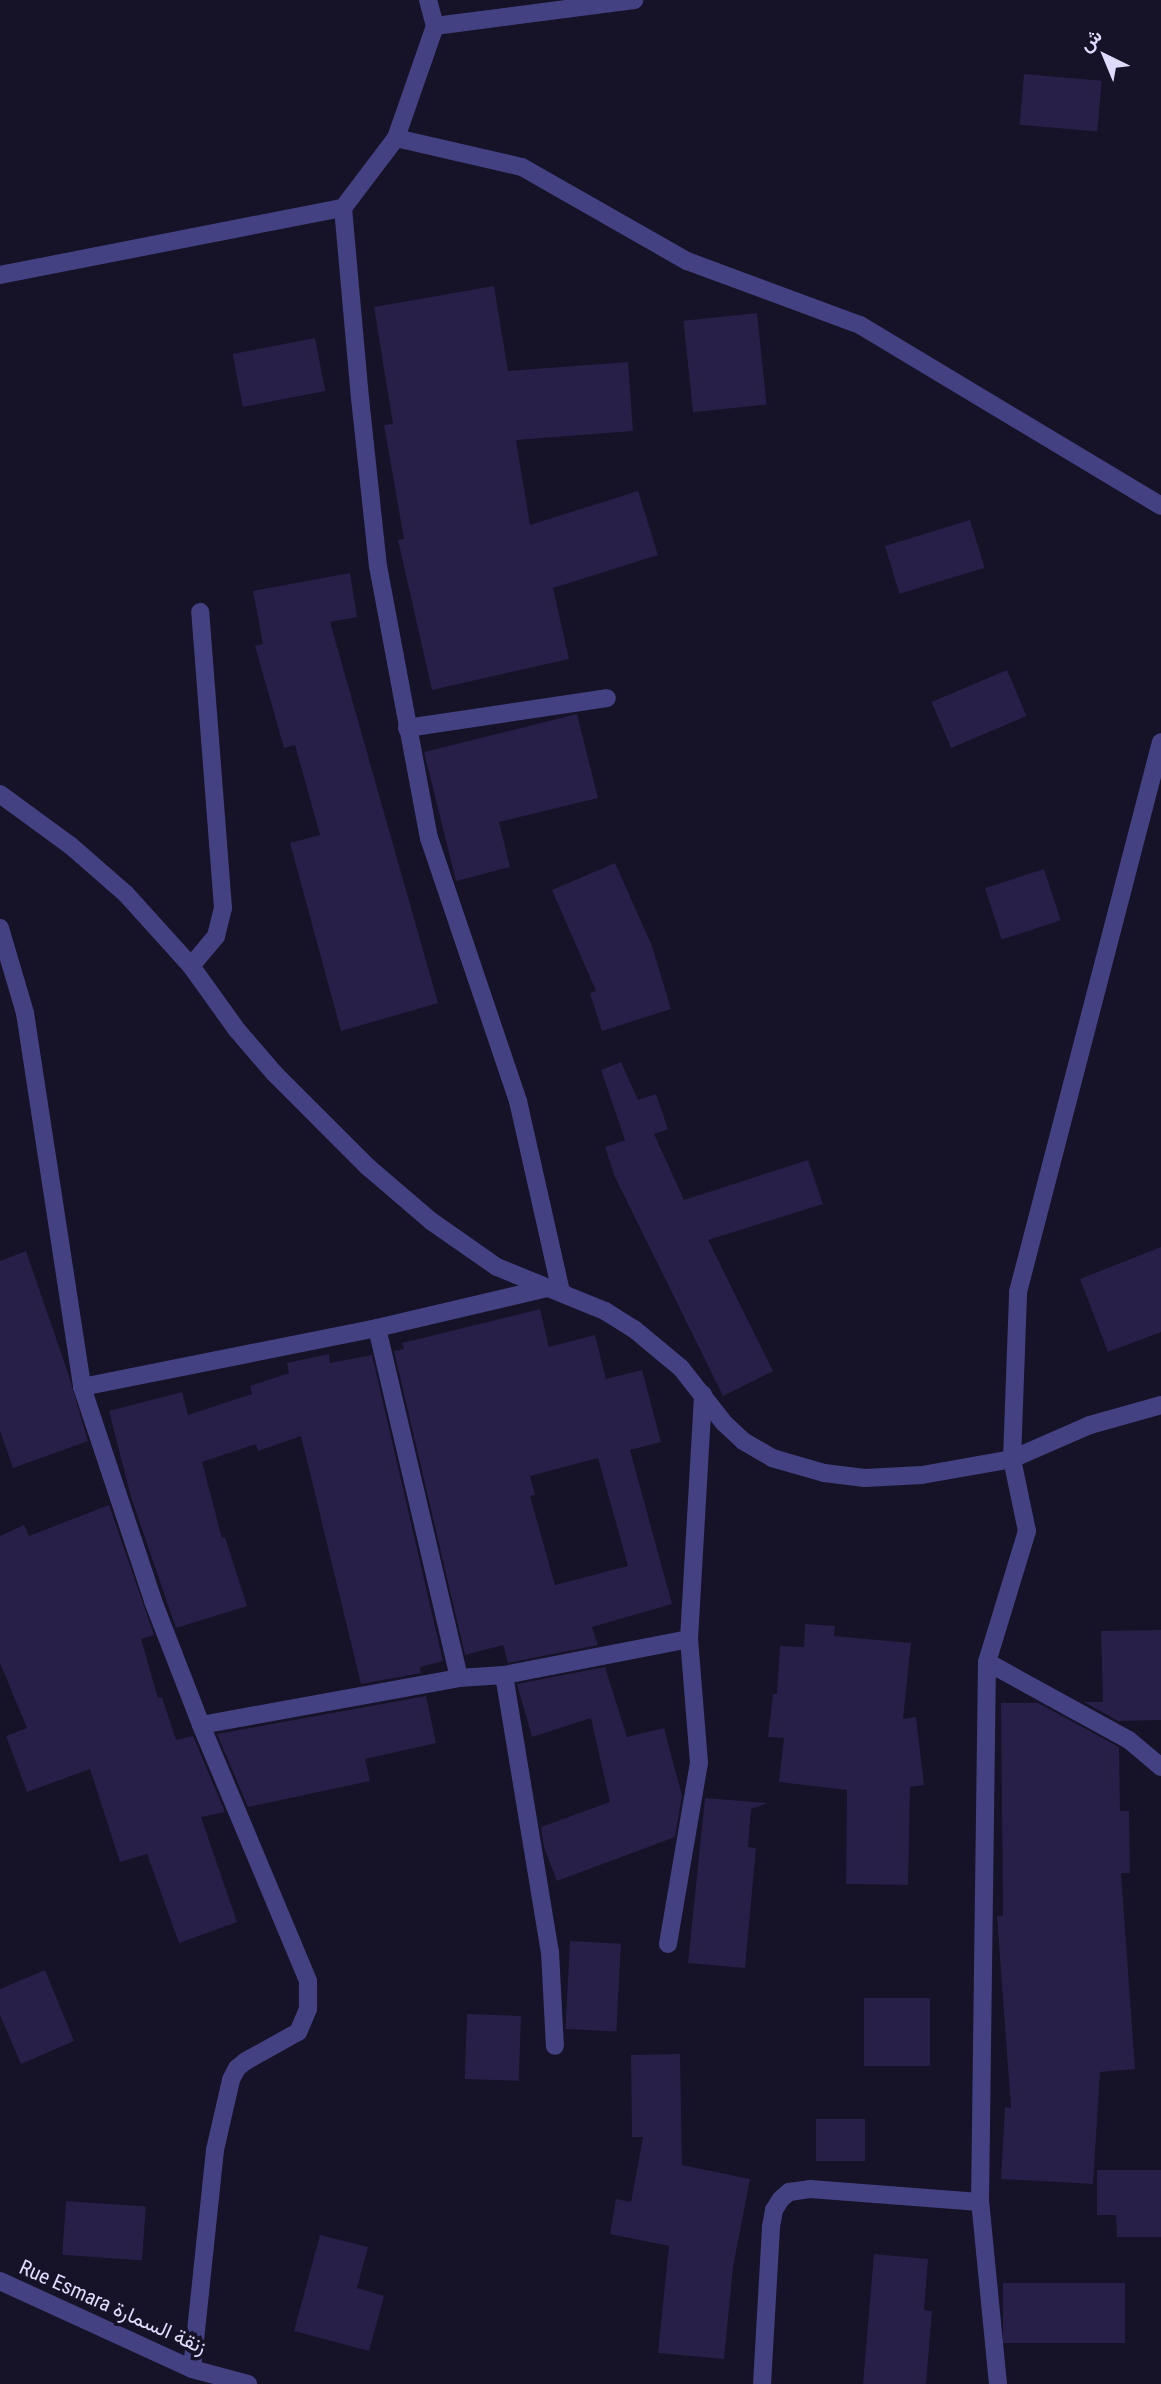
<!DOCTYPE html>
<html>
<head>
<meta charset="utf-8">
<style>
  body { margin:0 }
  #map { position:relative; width:1161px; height:2384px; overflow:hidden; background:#161227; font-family:"Roboto Condensed",Vazirmatn,sans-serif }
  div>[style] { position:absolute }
  .building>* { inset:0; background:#271f47; transform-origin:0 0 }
  .minor>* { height:18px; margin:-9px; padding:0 9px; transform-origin:9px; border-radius:9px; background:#434182 }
  .tertiary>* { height:18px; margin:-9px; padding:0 9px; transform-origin:9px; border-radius:9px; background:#434182 }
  span { translate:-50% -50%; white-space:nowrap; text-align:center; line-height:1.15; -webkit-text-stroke:7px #161227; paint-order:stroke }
  .street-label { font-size:21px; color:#dfdbfc }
  .north { position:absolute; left:1070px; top:21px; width:70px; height:70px; -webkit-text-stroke:5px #161227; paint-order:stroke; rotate:317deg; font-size:19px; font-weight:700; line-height:28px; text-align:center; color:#dfdbfc }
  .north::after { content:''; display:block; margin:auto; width:24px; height:32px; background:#dfdbfc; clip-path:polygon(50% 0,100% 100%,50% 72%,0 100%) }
</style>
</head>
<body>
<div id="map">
  <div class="building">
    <div style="left:1024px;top:74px;width:78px;height:51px;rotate:5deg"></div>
    <div style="clip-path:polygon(494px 286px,508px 371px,628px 362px,633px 431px,516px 440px,530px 525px,638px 491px,658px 555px,553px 588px,569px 659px,432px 690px,398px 540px,404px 539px,384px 425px,393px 424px,374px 307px)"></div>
    <div style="left:757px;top:313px;width:92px;height:74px;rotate:84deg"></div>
    <div style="left:315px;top:338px;width:54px;height:84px;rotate:79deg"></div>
    <div style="left:970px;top:520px;width:50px;height:89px;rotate:73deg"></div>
    <div style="clip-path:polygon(350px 573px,357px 617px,330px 622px,438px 1003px,341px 1031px,290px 843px,320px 835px,295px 745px,284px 748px,255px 646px,263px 644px,253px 591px)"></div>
    <div style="left:1007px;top:670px;width:50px;height:82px;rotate:67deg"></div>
    <div style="clip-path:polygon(577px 714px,598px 798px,499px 822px,510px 867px,456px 881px,424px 752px)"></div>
    <div style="clip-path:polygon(615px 863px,652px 946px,671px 1009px,602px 1031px,590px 993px,596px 991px,552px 890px)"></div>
    <div style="left:1044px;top:869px;width:54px;height:62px;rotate:72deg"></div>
    <div style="clip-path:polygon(621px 1062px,638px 1100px,656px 1094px,668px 1129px,654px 1134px,684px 1200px,808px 1160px,823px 1204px,708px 1240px,773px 1371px,723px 1396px,615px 1177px,605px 1147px,625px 1140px,601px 1070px)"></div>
    <div style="clip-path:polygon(1161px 1247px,1161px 1332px,1108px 1352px,1080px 1279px)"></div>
    <div style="clip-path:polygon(26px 1251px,68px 1373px,88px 1441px,13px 1468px,0 1431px,0 1261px)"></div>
    <div style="clip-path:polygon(evenodd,540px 1309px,549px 1347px,595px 1335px,606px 1379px,642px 1370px,661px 1442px,630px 1450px,672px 1604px,592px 1627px,598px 1645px,508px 1663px,503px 1645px,465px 1655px,394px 1351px,404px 1349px,402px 1343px,540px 1309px,598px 1458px,628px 1566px,555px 1585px,530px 1496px,535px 1495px,530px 1476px,598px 1458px)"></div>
    <div style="clip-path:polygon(329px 1354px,330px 1363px,372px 1355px,443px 1661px,420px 1667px,421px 1673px,361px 1684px,301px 1436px,258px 1451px,256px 1444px,202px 1462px,222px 1538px,225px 1537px,247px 1606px,176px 1628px,131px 1497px,109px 1411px,182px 1392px,188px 1415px,252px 1394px,250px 1386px,289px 1373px,287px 1363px)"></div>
    <div style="clip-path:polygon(109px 1505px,154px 1635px,141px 1639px,158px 1698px,162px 1697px,176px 1740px,193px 1736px,225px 1812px,201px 1817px,237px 1922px,179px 1943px,147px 1854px,120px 1862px,90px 1769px,27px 1792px,6px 1736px,27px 1728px,0 1663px,0 1536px,24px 1525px,29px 1536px)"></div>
    <div style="clip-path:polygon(805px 1624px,835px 1626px,834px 1636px,911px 1643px,903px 1719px,916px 1717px,924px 1785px,910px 1787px,908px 1885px,846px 1884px,847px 1790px,779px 1782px,784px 1738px,768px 1737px,773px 1694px,777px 1694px,780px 1646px,804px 1647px)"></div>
    <div style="clip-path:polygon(1161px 1630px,1161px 1720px,1118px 1721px,1084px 1702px,1103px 1702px,1101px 1631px)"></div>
    <div style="clip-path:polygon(605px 1667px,627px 1737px,664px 1728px,682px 1796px,675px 1837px,557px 1881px,544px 1847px,541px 1827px,610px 1802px,591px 1718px,532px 1737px,517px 1684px)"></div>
    <div style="clip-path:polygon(426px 1696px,436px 1743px,365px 1759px,370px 1781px,248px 1807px,217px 1734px)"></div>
    <div style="clip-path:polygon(1001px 1703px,1038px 1703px,1119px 1747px,1120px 1811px,1129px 1811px,1130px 1873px,1121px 1873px,1135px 2069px,1100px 2072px,1093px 2184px,1001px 2179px,1005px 2107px,1011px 2108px,997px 1916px,1003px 1916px)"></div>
    <div style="clip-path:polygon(705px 1798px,768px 1803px,751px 1809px,748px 1847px,756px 1848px,745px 1968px,688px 1963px)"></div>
    <div style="left:570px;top:1941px;width:51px;height:88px;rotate:3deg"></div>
    <div style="clip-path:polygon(45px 1970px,74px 2041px,21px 2064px,0 2015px,0 1989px)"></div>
    <div style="left:864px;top:1998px;width:66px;height:68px"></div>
    <div style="left:467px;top:2014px;width:54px;height:65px;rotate:2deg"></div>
    <div style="clip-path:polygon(680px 2054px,682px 2165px,750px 2179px,733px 2267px,724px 2359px,658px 2353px,669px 2246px,610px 2234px,616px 2199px,631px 2202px,643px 2137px,632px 2137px,631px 2055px)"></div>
    <div style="left:865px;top:2119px;width:42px;height:49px;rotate:90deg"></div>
    <div style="clip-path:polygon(1097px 2170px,1161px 2170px,1161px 2237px,1117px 2237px,1116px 2215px,1097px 2215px)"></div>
    <div style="left:66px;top:2201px;width:80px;height:54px;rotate:4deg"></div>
    <div style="clip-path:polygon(320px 2235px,368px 2247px,357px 2288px,384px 2296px,369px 2351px,294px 2331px)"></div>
    <div style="clip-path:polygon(874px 2254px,928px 2259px,924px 2310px,932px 2311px,926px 2384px,863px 2384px)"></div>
    <div style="left:1003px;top:2283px;width:122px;height:60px"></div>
  </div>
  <div class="minor">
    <div style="left:428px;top:0;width:27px;rotate:75deg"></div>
    <div style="left:435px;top:26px;width:119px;rotate:109.2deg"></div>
    <div style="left:396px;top:138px;width:88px;rotate:127.1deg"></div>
    <div style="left:343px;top:208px;width:191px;rotate:84.9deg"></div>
    <div style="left:360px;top:398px;width:169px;rotate:83.9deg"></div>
    <div style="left:378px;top:566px;width:277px;rotate:79.4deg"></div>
    <div style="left:429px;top:838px;width:278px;rotate:71.3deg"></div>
    <div style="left:518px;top:1101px;width:196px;rotate:77.3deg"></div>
    <div style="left:435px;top:26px;width:201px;rotate:-7.4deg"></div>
    <div style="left:396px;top:138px;width:129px;rotate:13deg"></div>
    <div style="left:522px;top:167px;width:190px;rotate:29.7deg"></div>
    <div style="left:687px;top:261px;width:184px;rotate:20.3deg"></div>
    <div style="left:860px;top:325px;width:351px;rotate:31deg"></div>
    <div style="left:0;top:275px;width:349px;rotate:-11.1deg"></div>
    <div style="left:407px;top:728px;width:202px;rotate:-8.5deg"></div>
    <div style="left:0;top:794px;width:88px;rotate:36.2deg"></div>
    <div style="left:71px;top:846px;width:73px;rotate:41.1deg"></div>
    <div style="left:126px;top:894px;width:97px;rotate:47.9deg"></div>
    <div style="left:191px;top:966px;width:79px;rotate:54.3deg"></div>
    <div style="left:237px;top:1030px;width:57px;rotate:49.3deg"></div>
    <div style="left:274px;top:1073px;width:133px;rotate:45deg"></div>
    <div style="left:368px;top:1167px;width:83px;rotate:40.6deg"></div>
    <div style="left:431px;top:1221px;width:80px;rotate:34.9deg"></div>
    <div style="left:497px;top:1267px;width:117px;rotate:22.2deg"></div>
    <div style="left:605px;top:1311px;width:34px;rotate:32deg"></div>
    <div style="left:634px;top:1329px;width:61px;rotate:39.7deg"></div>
    <div style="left:681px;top:1368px;width:70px;rotate:52deg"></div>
    <div style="left:724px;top:1423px;width:26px;rotate:43deg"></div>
    <div style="left:743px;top:1441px;width:34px;rotate:30deg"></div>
    <div style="left:772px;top:1458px;width:54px;rotate:16.1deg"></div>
    <div style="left:824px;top:1473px;width:41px;rotate:7deg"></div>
    <div style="left:865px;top:1478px;width:57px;rotate:-3deg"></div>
    <div style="left:922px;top:1475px;width:91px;rotate:-10.1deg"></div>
    <div style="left:1012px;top:1459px;width:85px;rotate:-23.6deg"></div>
    <div style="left:1090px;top:1425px;width:74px;rotate:-15.7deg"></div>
    <div style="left:0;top:928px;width:89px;rotate:73.6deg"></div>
    <div style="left:25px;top:1013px;width:378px;rotate:81.3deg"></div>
    <div style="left:82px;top:1387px;width:225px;rotate:71.6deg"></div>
    <div style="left:153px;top:1601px;width:133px;rotate:68.8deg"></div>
    <div style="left:201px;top:1725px;width:277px;rotate:67.3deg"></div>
    <div style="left:308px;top:1981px;width:28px;rotate:90deg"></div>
    <div style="left:308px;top:2009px;width:25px;rotate:113deg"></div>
    <div style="left:298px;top:2032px;width:60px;rotate:150.9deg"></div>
    <div style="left:246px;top:2061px;width:11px;rotate:142deg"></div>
    <div style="left:237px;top:2068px;width:13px;rotate:117deg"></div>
    <div style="left:231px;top:2080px;width:72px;rotate:102.9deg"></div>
    <div style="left:215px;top:2150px;width:220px;rotate:96deg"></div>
    <div style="left:191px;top:966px;width:39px;rotate:-50deg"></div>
    <div style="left:216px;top:936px;width:29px;rotate:-76deg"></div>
    <div style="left:223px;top:908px;width:297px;rotate:-94.4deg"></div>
    <div style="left:377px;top:1328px;width:359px;rotate:76.8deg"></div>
    <div style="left:82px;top:1387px;width:301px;rotate:-11.3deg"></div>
    <div style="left:377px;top:1328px;width:175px;rotate:-13.2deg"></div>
    <div style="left:987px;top:1662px;width:162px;rotate:28.8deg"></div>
    <div style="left:1129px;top:1740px;width:42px;rotate:40.2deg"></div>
    <div style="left:504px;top:1675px;width:281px;rotate:80.6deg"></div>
    <div style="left:550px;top:1952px;width:94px;rotate:87deg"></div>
    <div style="left:201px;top:1725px;width:262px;rotate:-10.3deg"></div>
    <div style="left:459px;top:1678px;width:45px;rotate:-3.8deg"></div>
    <div style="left:504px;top:1675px;width:188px;rotate:-11deg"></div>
    <div style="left:668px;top:1944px;width:184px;rotate:-80.3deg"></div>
    <div style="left:699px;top:1763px;width:124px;rotate:-94.6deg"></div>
    <div style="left:689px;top:1639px;width:245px;rotate:-86.7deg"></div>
    <div style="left:762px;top:2384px;width:157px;rotate:-86.7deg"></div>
    <div style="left:771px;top:2227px;width:17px;rotate:-80deg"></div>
    <div style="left:774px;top:2210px;width:13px;rotate:-58deg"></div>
    <div style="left:781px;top:2199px;width:11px;rotate:-41deg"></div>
    <div style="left:789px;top:2192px;width:21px;rotate:-8deg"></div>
    <div style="left:810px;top:2189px;width:170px;rotate:4.4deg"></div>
    <div style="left:998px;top:2384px;width:183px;rotate:-95.6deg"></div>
    <div style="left:980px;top:2202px;width:540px;rotate:-89.26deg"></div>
    <div style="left:987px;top:1662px;width:137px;rotate:-73deg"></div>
    <div style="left:1027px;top:1531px;width:74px;rotate:-101.8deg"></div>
    <div style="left:1012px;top:1459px;width:167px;rotate:-87.9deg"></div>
    <div style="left:1018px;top:1292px;width:568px;rotate:-75.43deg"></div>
  </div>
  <div class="tertiary">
    <div style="left:0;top:2281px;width:211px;rotate:24.6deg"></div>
    <div style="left:192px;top:2369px;width:58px;rotate:15deg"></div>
  </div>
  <div class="street-label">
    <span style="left:113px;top:2307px;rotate:24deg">Rue Esmara زنقة السمارة</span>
  </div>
  <div class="north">ش</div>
</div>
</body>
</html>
